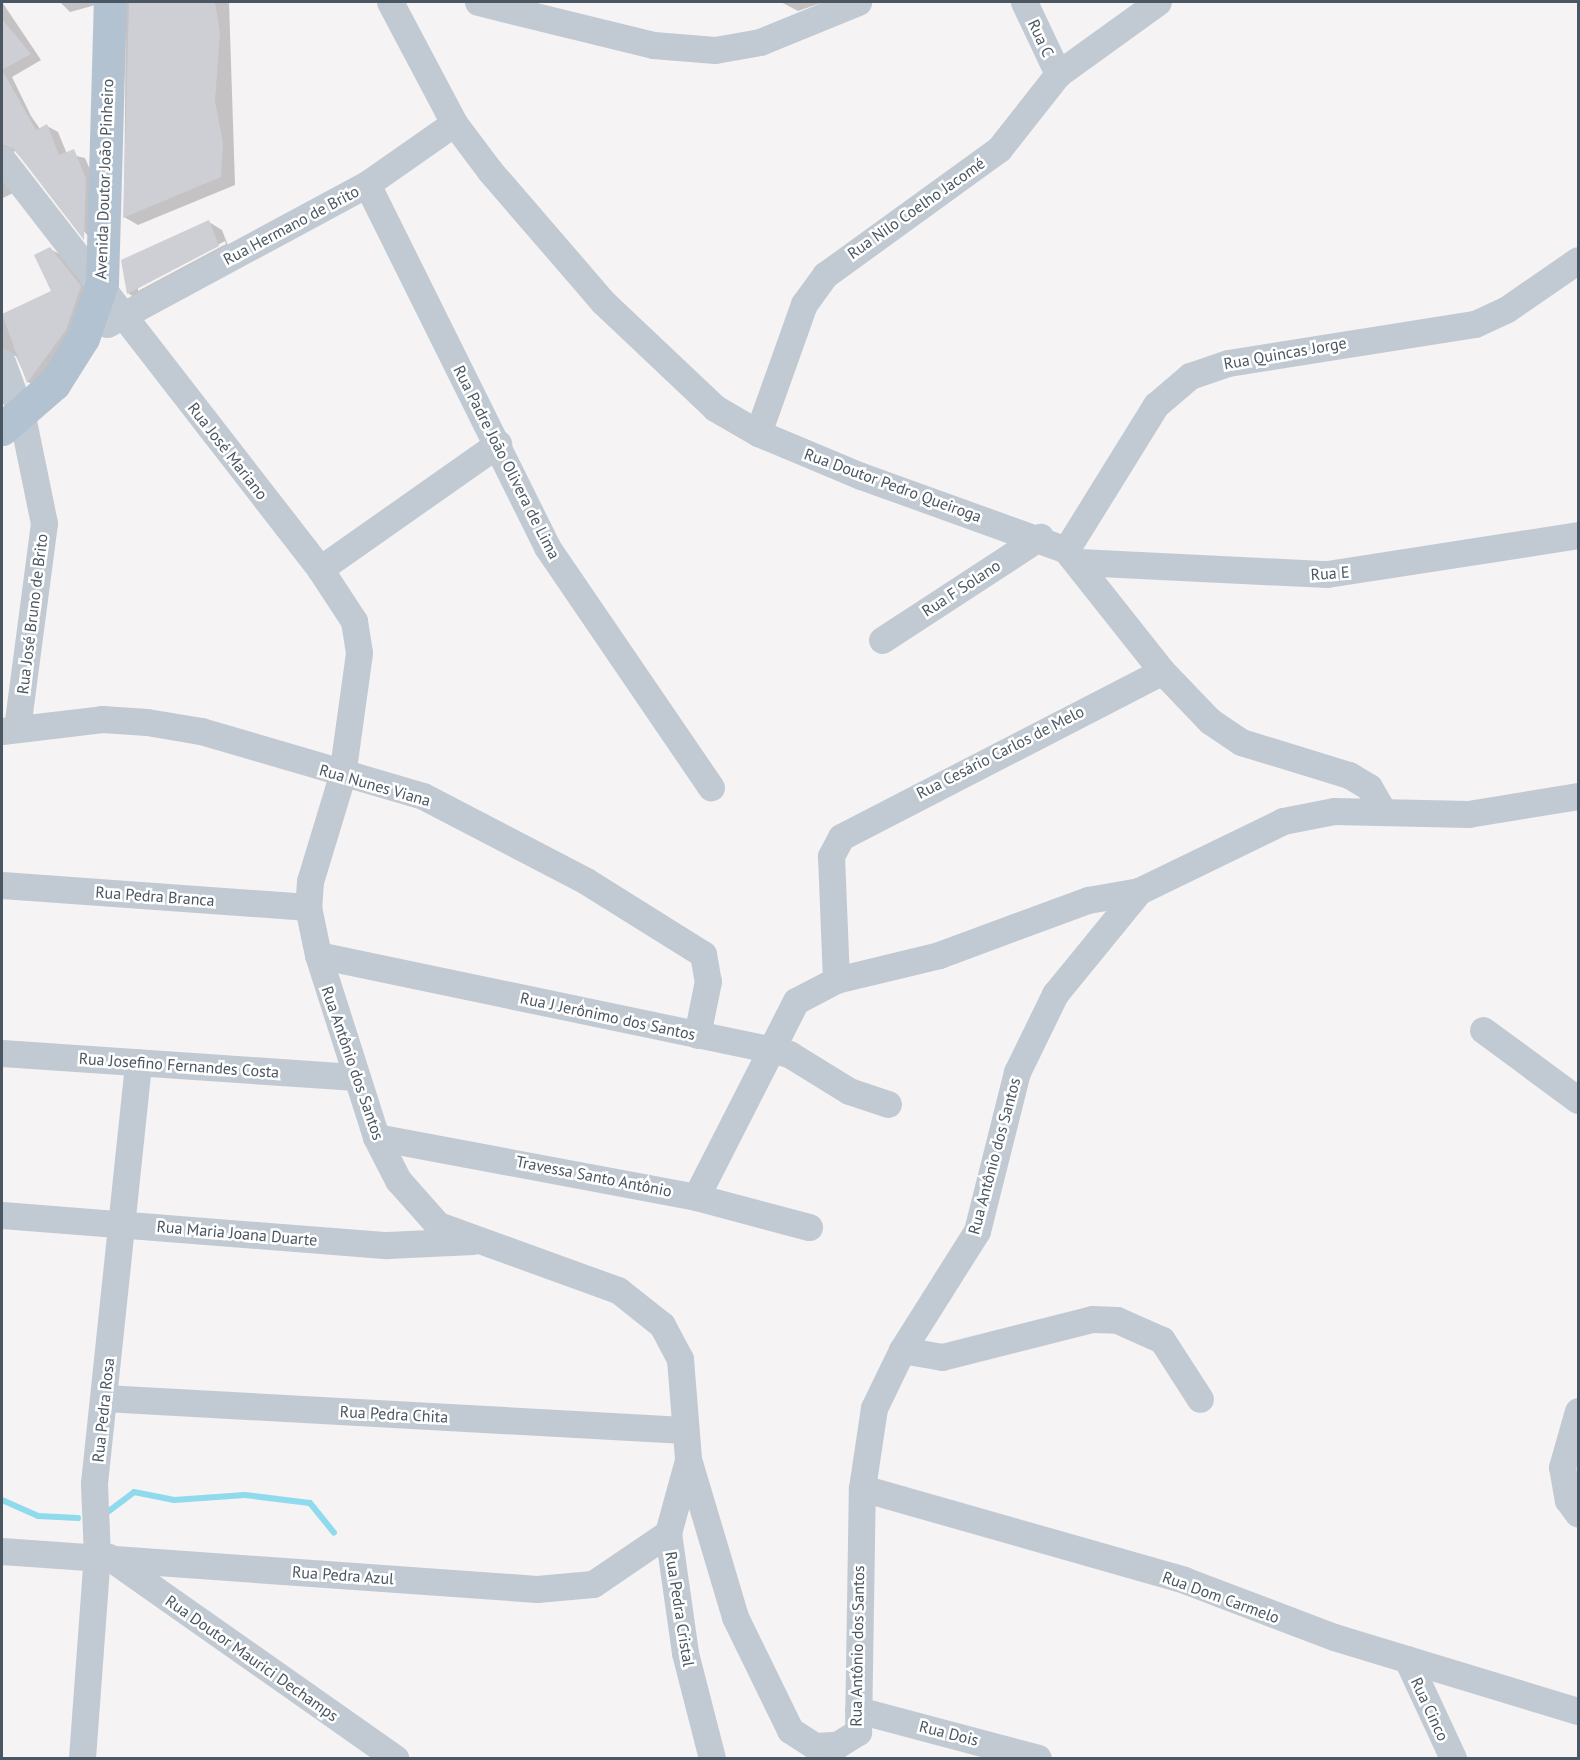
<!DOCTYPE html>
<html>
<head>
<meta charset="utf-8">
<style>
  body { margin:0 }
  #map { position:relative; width:1580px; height:1760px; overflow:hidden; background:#f5f3f3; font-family:"PT Sans",sans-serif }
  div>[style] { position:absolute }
  .shadow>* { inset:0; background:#0003 }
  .stream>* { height:6px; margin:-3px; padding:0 3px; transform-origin:3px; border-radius:3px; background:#90daee }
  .building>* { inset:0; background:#cdcfd5 }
  .minor>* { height:27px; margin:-13.5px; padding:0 13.5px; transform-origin:13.5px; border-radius:13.5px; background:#c1cad2 }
  .major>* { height:33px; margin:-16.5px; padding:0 16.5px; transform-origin:16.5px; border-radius:16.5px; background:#b3c2d1 }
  span { translate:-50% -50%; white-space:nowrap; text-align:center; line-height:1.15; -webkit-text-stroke:5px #fff; paint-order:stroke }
  .street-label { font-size:16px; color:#4a5661 }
  .frame { position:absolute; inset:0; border:3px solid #4a5661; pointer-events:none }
</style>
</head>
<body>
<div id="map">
  <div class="shadow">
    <div style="clip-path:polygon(2px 2px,41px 60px,12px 77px,31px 116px,40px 129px,47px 126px,58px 132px,67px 154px,85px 158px,97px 186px,95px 244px,15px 151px,2px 157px)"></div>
    <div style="clip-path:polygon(60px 2px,100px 2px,99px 4px,70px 12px)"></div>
    <div style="clip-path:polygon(126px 2px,229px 2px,235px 185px,138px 225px,124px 217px)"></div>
    <div style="clip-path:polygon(781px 2px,824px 2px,798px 11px)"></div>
    <div style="clip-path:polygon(2px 175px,13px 193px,3px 198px,2px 197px)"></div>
    <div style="clip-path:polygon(evenodd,209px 222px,222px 230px,231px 253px,141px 301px,129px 294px,123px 261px,209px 222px,225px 241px,226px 244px,138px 291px,138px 288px,225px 241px)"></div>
    <div style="clip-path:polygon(50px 249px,65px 257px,94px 295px,41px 390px,28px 382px,16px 356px,10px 355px,2px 370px,2px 315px,53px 292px)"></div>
  </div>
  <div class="stream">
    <div style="left:2px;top:1500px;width:39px;rotate:24deg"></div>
    <div style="left:38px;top:1516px;width:40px;rotate:2.9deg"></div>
    <div style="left:109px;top:1511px;width:31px;rotate:-37deg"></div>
    <div style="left:134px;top:1492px;width:41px;rotate:11.3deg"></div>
    <div style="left:174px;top:1500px;width:71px;rotate:-4deg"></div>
    <div style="left:245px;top:1495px;width:65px;rotate:7deg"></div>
    <div style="left:310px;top:1503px;width:38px;rotate:51deg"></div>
  </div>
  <div class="building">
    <div style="clip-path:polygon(129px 2px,215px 2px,220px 33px,215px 101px,223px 143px,221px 177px,123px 218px)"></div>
    <div style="clip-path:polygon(2px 19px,31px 54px,2px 70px)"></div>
    <div style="clip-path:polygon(2px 70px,36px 130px,47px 124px,59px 155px,74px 149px,86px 179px,84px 240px,14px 149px,2px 144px)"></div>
    <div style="clip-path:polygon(209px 220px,219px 246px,127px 294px,121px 260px)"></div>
    <div style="clip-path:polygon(50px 247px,81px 286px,66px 330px,27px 383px,2px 314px,51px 291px,34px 255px)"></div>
  </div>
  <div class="minor">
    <div style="left:390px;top:2px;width:137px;rotate:62.1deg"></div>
    <div style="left:454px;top:123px;width:60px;rotate:53.1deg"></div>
    <div style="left:490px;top:171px;width:173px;rotate:49.2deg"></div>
    <div style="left:603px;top:302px;width:154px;rotate:43.4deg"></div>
    <div style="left:715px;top:408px;width:50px;rotate:30.2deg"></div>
    <div style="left:758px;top:433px;width:112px;rotate:22.7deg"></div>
    <div style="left:861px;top:476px;width:218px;rotate:19.8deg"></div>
    <div style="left:1066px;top:550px;width:154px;rotate:51.6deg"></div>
    <div style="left:1162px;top:671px;width:69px;rotate:46.2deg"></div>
    <div style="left:1210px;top:721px;width:37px;rotate:34deg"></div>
    <div style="left:1241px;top:742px;width:113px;rotate:17deg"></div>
    <div style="left:1349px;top:775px;width:23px;rotate:31deg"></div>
    <div style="left:1369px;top:787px;width:28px;rotate:60deg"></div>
    <div style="left:478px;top:2px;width:180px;rotate:13.8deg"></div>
    <div style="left:653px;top:45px;width:62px;rotate:4.6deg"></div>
    <div style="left:715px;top:50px;width:46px;rotate:-10.1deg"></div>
    <div style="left:760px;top:42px;width:106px;rotate:-22.2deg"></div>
    <div style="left:1024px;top:2px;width:80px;rotate:64.7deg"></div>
    <div style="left:2px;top:159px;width:519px;rotate:52.2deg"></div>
    <div style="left:320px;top:569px;width:62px;rotate:56.8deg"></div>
    <div style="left:354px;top:621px;width:32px;rotate:81deg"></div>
    <div style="left:359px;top:653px;width:124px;rotate:97.9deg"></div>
    <div style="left:342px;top:776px;width:110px;rotate:106.9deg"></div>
    <div style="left:310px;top:881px;width:26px;rotate:94deg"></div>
    <div style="left:308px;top:907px;width:49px;rotate:78.2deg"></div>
    <div style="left:318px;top:955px;width:191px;rotate:72.3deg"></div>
    <div style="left:376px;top:1137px;width:48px;rotate:62.9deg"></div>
    <div style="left:398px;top:1180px;width:60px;rotate:48.4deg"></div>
    <div style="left:438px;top:1225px;width:191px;rotate:19.9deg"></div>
    <div style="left:618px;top:1290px;width:56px;rotate:38.5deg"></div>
    <div style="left:662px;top:1325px;width:38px;rotate:62deg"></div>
    <div style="left:680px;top:1359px;width:100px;rotate:85.4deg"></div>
    <div style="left:688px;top:1459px;width:165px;rotate:73.4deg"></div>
    <div style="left:735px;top:1617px;width:126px;rotate:64deg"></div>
    <div style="left:790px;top:1730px;width:30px;rotate:33deg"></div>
    <div style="left:815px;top:1746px;width:22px;rotate:-3deg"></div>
    <div style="left:837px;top:1745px;width:25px;rotate:-32deg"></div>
    <div style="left:858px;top:1732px;width:244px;rotate:-89.1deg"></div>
    <div style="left:862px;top:1488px;width:81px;rotate:-81.5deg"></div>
    <div style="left:874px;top:1408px;width:64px;rotate:-64.2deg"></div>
    <div style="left:902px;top:1350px;width:141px;rotate:-57.8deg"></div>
    <div style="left:977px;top:1231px;width:164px;rotate:-75.9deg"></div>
    <div style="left:1017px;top:1072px;width:87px;rotate:-64deg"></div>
    <div style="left:1055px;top:994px;width:133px;rotate:-50.8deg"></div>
    <div style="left:1139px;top:891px;width:160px;rotate:-25.9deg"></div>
    <div style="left:1283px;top:821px;width:52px;rotate:-11.1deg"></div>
    <div style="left:1334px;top:811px;width:134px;rotate:1.3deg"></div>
    <div style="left:1468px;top:814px;width:111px;rotate:-9.3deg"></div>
    <div style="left:367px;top:184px;width:405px;rotate:63.6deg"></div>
    <div style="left:547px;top:547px;width:291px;rotate:55.7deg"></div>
    <div style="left:107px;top:324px;width:295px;rotate:-28.3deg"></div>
    <div style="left:367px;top:184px;width:106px;rotate:-35deg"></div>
    <div style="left:2px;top:362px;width:58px;rotate:69.7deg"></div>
    <div style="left:22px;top:416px;width:109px;rotate:78.4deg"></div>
    <div style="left:44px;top:523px;width:207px;rotate:97.5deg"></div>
    <div style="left:758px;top:433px;width:137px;rotate:-70.4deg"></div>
    <div style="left:804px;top:304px;width:36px;rotate:-54deg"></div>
    <div style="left:825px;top:275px;width:215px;rotate:-35.9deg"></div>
    <div style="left:999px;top:149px;width:95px;rotate:-51.8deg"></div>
    <div style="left:1058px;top:74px;width:123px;rotate:-35.8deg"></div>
    <div style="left:1066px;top:550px;width:171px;rotate:-58.2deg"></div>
    <div style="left:1156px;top:405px;width:45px;rotate:-40.5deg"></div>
    <div style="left:1190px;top:376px;width:40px;rotate:-18.9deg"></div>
    <div style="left:1228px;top:363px;width:250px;rotate:-9deg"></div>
    <div style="left:1475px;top:324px;width:35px;rotate:-25deg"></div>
    <div style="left:1507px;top:309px;width:86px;rotate:-34.6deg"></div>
    <div style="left:1079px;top:562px;width:248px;rotate:2.8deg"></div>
    <div style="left:1327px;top:574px;width:254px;rotate:-8.8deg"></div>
    <div style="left:320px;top:569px;width:218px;rotate:-35.1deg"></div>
    <div style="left:882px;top:640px;width:189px;rotate:-33.1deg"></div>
    <div style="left:2px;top:731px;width:101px;rotate:-6.8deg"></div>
    <div style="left:102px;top:719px;width:45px;rotate:3.8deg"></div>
    <div style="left:147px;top:722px;width:55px;rotate:9.5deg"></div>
    <div style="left:201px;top:731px;width:231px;rotate:16.3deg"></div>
    <div style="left:423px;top:796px;width:184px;rotate:27.5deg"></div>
    <div style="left:586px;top:881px;width:138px;rotate:32deg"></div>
    <div style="left:703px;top:954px;width:27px;rotate:80deg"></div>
    <div style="left:708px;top:981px;width:55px;rotate:101.5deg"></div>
    <div style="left:2px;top:885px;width:307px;rotate:4.1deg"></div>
    <div style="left:318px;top:955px;width:461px;rotate:11.8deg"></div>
    <div style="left:769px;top:1049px;width:21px;rotate:14deg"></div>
    <div style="left:789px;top:1054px;width:70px;rotate:31.7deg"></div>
    <div style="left:849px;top:1091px;width:41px;rotate:18.4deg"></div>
    <div style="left:836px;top:980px;width:124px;rotate:-92.3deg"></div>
    <div style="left:831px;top:856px;width:21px;rotate:-62deg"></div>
    <div style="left:841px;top:837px;width:361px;rotate:-27.3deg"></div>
    <div style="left:1483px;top:1030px;width:118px;rotate:36.4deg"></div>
    <div style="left:2px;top:1053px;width:355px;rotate:3.9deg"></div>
    <div style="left:376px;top:1137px;width:326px;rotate:10.6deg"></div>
    <div style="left:696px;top:1197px;width:117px;rotate:14.9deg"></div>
    <div style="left:696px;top:1197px;width:220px;rotate:-63deg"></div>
    <div style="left:796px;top:1001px;width:45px;rotate:-27.7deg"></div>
    <div style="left:836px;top:980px;width:106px;rotate:-13.6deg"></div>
    <div style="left:939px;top:955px;width:159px;rotate:-20.3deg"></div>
    <div style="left:1088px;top:900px;width:52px;rotate:-10deg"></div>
    <div style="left:2px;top:1215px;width:386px;rotate:4.5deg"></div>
    <div style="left:387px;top:1245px;width:86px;rotate:-2.7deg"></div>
    <div style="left:902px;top:1350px;width:41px;rotate:9.9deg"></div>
    <div style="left:942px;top:1357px;width:155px;rotate:-14.2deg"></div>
    <div style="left:1092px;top:1319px;width:25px;rotate:2deg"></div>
    <div style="left:1117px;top:1320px;width:49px;rotate:24deg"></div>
    <div style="left:1162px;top:1340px;width:70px;rotate:57.2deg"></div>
    <div style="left:104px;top:1398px;width:581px;rotate:3.16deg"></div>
    <div style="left:1578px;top:1411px;width:58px;rotate:105.9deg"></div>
    <div style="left:1562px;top:1467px;width:34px;rotate:80deg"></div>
    <div style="left:1568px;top:1500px;width:17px;rotate:54deg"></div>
    <div style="left:688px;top:1460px;width:76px;rotate:105.3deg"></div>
    <div style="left:668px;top:1533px;width:121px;rotate:81.9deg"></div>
    <div style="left:685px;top:1653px;width:108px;rotate:75.6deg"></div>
    <div style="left:862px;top:1488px;width:335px;rotate:15.9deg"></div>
    <div style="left:1184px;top:1580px;width:160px;rotate:20.8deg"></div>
    <div style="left:1334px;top:1637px;width:255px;rotate:16.9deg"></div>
    <div style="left:2px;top:1551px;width:536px;rotate:4.06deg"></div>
    <div style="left:537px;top:1589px;width:56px;rotate:-5.1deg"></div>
    <div style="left:593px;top:1584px;width:91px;rotate:-34.2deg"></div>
    <div style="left:109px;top:1557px;width:350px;rotate:35.1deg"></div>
    <div style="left:1407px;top:1659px;width:109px;rotate:65.1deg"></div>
    <div style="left:858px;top:1710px;width:186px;rotate:14.9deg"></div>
    <div style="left:82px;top:1758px;width:203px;rotate:-85.8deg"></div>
    <div style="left:97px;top:1556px;width:73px;rotate:-92.4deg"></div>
    <div style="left:94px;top:1483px;width:423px;rotate:-84deg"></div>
  </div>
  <div class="major">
    <div style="left:2px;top:429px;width:69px;rotate:-40.9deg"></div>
    <div style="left:54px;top:384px;width:54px;rotate:-57.8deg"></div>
    <div style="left:83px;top:338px;width:58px;rotate:-70.9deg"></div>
    <div style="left:102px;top:283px;width:281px;rotate:-88.4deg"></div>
  </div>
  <div class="street-label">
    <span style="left:1041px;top:38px;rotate:65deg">Rua C</span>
    <span style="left:104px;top:179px;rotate:-88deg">Avenida Doutor João Pinheiro</span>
    <span style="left:916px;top:208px;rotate:-35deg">Rua Nilo Coelho Jacomé</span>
    <span style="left:291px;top:225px;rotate:-28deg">Rua Hermano de Brito</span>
    <span style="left:1285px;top:353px;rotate:-10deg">Rua Quincas Jorge</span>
    <span style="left:228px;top:451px;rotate:52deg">Rua José Mariano</span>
    <span style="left:507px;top:462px;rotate:63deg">Rua Padre João Olivera de Lima</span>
    <span style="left:893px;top:485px;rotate:20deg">Rua Doutor Pedro Queiroga</span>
    <span style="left:1330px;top:573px;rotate:-4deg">Rua E</span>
    <span style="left:961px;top:588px;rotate:-33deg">Rua F Solano</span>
    <span style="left:32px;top:614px;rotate:-83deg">Rua José Bruno de Brito</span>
    <span style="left:1000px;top:752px;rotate:-27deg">Rua Cesário Carlos de Melo</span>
    <span style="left:375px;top:785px;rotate:16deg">Rua Nunes Viana</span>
    <span style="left:155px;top:896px;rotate:4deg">Rua Pedra Branca</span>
    <span style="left:608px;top:1016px;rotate:12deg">Rua J Jerônimo dos Santos</span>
    <span style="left:353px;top:1063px;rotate:71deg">Rua Antônio dos Santos</span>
    <span style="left:179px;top:1065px;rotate:4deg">Rua Josefino Fernandes Costa</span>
    <span style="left:994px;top:1156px;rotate:-75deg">Rua Antônio dos Santos</span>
    <span style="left:594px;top:1176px;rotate:11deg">Travessa Santo Antônio</span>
    <span style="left:237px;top:1233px;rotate:5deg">Rua Maria Joana Duarte</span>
    <span style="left:103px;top:1410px;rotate:-84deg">Rua Pedra Rosa</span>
    <span style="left:394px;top:1414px;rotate:3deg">Rua Pedra Chita</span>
    <span style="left:343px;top:1575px;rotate:4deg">Rua Pedra Azul</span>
    <span style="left:1221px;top:1597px;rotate:20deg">Rua Dom Carmelo</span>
    <span style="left:680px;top:1609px;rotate:81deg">Rua Pedra Cristal</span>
    <span style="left:857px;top:1646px;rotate:-89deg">Rua Antônio dos Santos</span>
    <span style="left:252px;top:1658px;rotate:35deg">Rua Doutor Maurici Dechamps</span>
    <span style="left:1430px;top:1709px;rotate:65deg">Rua Cinco</span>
    <span style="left:949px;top:1733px;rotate:14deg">Rua Dois</span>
  </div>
  <div class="frame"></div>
</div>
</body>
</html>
